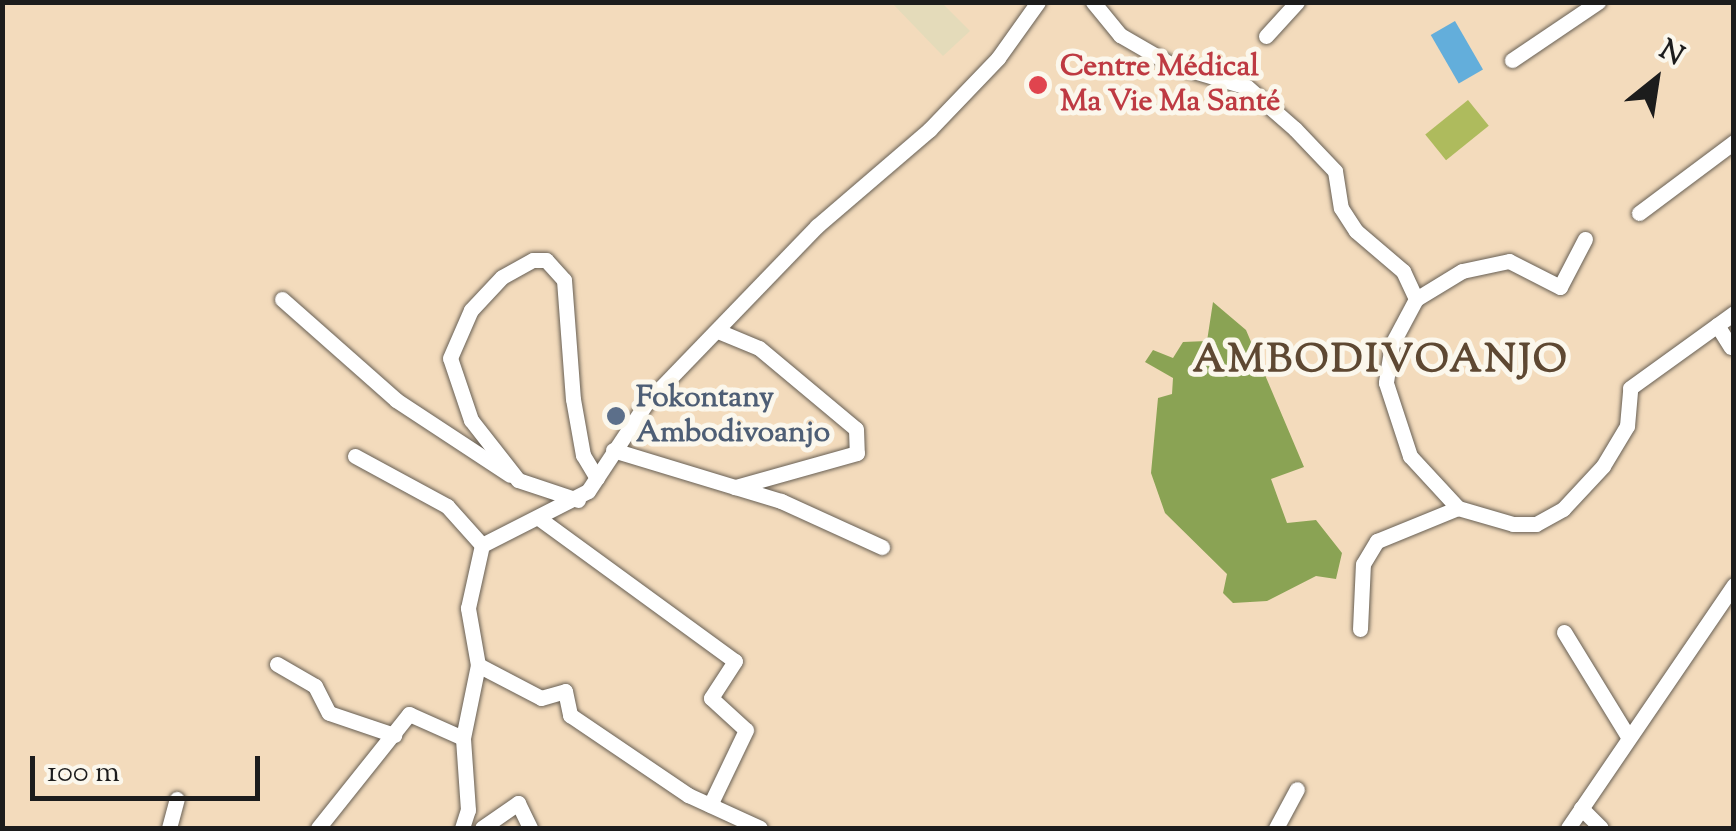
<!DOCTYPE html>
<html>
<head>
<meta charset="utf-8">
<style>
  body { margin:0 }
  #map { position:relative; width:1736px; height:831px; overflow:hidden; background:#f3dbbc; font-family:"Sorts Mill Goudy",serif }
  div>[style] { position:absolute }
  .built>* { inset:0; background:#e4dbba }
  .green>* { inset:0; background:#aebb5d; transform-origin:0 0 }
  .forest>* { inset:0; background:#8aa354 }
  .water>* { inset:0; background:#63aedb; transform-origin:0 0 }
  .roads { filter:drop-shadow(0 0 2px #675f54) drop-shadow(0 0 2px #675f54) }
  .minor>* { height:15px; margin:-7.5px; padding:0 7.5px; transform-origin:7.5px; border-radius:7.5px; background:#fff }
  .dots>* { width:28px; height:28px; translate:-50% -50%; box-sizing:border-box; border:5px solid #fbf7ec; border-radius:50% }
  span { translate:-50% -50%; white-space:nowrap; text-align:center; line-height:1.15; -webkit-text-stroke:10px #fbf7ec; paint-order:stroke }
  .health-label { font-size:30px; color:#be3a42; font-weight:700 }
  .left { translate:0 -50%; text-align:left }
  .service-label { font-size:30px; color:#4e5e75; font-weight:700 }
  .district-label { font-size:40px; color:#5e4832; font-weight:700; letter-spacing:2.5px }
  .frame { position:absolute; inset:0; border:5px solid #1c1c1c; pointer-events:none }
  .north { position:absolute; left:1606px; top:30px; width:100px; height:100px; -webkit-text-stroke:8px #fbf7ec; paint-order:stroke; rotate:30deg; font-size:28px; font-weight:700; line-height:40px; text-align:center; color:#1c1c1c }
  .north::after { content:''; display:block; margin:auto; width:35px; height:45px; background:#1c1c1c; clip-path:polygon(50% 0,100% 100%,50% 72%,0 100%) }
  .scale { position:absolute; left:30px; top:756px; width:230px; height:45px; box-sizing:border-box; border:5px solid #1c1c1c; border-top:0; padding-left:12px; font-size:30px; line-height:35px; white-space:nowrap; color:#1c1c1c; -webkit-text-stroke:8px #fbf7ec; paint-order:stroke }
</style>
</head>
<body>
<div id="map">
  <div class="built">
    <div style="clip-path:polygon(892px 3px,942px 3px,970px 31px,943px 56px)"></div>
  </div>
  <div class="green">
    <div style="left:1468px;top:100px;width:33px;height:55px;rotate:51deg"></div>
  </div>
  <div class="forest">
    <div style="clip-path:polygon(1213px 302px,1246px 330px,1304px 467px,1271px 479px,1287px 523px,1316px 520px,1342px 553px,1336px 579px,1316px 576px,1267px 601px,1233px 603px,1223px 593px,1227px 574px,1165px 513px,1151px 473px,1158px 398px,1172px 394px,1173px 378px,1145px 362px,1153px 350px,1173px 358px,1183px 342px,1207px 341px)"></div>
  </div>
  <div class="water">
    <div style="left:1455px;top:21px;width:56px;height:28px;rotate:60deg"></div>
  </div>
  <div class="roads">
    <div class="minor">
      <div style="left:1093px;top:2px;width:43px;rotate:50.7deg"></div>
      <div style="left:1120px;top:35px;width:58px;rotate:30.1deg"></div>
      <div style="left:1170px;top:64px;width:80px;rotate:16.6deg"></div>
      <div style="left:1247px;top:87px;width:64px;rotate:41.2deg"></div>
      <div style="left:1295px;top:129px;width:58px;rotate:46.4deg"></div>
      <div style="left:1335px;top:171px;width:37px;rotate:81deg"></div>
      <div style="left:1341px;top:208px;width:27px;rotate:57deg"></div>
      <div style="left:1356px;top:231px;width:62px;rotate:40.4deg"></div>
      <div style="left:1403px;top:271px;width:31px;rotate:65deg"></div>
      <div style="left:1266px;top:36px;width:46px;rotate:-47.6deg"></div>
      <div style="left:1512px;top:60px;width:104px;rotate:-34deg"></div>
      <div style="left:1639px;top:213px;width:119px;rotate:-36.8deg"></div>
      <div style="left:1585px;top:239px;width:54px;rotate:117.5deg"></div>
      <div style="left:1560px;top:287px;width:57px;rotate:-153deg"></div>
      <div style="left:1509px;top:261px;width:48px;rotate:168deg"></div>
      <div style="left:1462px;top:271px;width:54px;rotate:148.7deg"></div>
      <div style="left:1416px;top:299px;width:51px;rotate:118.1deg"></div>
      <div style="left:1392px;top:344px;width:39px;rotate:99deg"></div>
      <div style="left:1386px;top:383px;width:77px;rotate:71.8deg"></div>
      <div style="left:1410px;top:456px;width:71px;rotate:47.3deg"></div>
      <div style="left:1458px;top:508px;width:57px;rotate:16.2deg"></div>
      <div style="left:1513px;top:524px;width:23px"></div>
      <div style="left:1536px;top:524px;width:31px;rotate:-29deg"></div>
      <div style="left:1563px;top:509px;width:59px;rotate:-47.1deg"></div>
      <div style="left:1603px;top:466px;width:47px;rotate:-59deg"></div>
      <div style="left:1627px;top:426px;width:38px;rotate:-85deg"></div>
      <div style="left:1630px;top:388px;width:128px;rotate:-35.8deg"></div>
      <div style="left:282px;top:299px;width:152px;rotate:41.5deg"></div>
      <div style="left:396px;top:400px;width:136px;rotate:33.3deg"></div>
      <div style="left:1717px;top:325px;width:26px;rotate:58deg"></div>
      <div style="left:718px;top:331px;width:44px;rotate:22.5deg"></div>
      <div style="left:759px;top:348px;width:126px;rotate:39.9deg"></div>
      <div style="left:856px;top:429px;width:24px;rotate:88deg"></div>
      <div style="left:857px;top:453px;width:127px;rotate:164.4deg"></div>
      <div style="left:613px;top:450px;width:176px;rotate:16.9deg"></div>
      <div style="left:781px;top:501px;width:111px;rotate:24.5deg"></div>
      <div style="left:355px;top:456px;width:105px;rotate:28.5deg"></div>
      <div style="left:447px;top:506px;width:52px;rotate:48.1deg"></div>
      <div style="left:578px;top:500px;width:63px;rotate:-161.6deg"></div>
      <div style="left:518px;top:480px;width:76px;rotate:-128.1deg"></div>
      <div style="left:471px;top:420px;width:65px;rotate:-108.7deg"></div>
      <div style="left:450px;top:358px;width:52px;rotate:-66.4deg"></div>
      <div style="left:471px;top:310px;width:45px;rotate:-46.8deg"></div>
      <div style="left:502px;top:277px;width:35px;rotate:-29deg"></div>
      <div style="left:533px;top:260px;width:13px"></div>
      <div style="left:546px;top:260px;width:27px;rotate:48deg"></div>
      <div style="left:564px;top:280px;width:119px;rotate:85.7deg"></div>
      <div style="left:573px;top:399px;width:57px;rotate:79.9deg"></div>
      <div style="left:583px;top:455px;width:27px;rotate:59deg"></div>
      <div style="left:540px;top:519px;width:241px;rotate:36.1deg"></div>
      <div style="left:735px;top:661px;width:44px;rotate:123deg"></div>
      <div style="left:711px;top:698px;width:47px;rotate:42.4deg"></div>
      <div style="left:746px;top:730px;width:83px;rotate:115.6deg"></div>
      <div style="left:1360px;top:629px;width:65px;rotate:-87.4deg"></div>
      <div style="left:1363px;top:564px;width:27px;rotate:-59deg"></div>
      <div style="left:1377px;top:541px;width:87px;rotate:-22.2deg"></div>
      <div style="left:1564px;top:632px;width:124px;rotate:58.5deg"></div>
      <div style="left:277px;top:664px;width:44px;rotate:30.1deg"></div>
      <div style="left:315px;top:686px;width:30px;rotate:63deg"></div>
      <div style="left:329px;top:713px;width:69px;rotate:18.7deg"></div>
      <div style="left:478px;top:665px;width:71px;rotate:27.6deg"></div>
      <div style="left:541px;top:698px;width:25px;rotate:-16deg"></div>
      <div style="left:565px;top:691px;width:25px;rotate:78deg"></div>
      <div style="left:570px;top:715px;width:143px;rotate:34.1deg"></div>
      <div style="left:688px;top:795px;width:79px;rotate:24.6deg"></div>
      <div style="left:1581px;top:808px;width:28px;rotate:45deg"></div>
      <div style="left:169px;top:828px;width:30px;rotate:-75deg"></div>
      <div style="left:318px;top:828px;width:146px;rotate:-51.4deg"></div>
      <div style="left:409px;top:714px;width:59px;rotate:24deg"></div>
      <div style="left:462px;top:828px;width:19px;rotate:-72deg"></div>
      <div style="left:468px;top:810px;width:72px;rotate:-94deg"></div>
      <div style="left:463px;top:738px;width:75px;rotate:-78.4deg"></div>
      <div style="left:478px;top:665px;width:58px;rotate:-100deg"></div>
      <div style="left:468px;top:608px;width:65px;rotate:-77.5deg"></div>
      <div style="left:482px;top:545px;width:119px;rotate:-27deg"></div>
      <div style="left:588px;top:491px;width:107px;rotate:-56.5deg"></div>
      <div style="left:647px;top:402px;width:245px;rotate:-46deg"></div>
      <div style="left:817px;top:226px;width:148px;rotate:-40.6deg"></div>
      <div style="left:929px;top:130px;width:100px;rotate:-46.2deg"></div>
      <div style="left:998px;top:58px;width:69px;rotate:-54.5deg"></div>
      <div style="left:482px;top:828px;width:44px;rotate:-34.8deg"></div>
      <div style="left:518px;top:803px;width:28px;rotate:64deg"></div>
      <div style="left:1276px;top:828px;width:44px;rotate:-61.7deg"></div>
      <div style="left:1568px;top:828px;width:294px;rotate:-55.7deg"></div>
    </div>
  </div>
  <div class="dots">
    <div style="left:1038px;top:85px;background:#e0444e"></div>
    <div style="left:616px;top:416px;background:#5c6f8a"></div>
  </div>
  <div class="health-label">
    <span class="left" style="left:1060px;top:85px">Centre Médical<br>Ma Vie Ma Santé</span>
  </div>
  <div class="service-label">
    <span class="left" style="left:636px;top:416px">Fokontany<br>Ambodivoanjo</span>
  </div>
  <div class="district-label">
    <span style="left:1381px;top:362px">AMBODIVOANJO</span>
  </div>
  <div class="frame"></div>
  <div class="north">N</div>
  <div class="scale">100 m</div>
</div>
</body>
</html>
